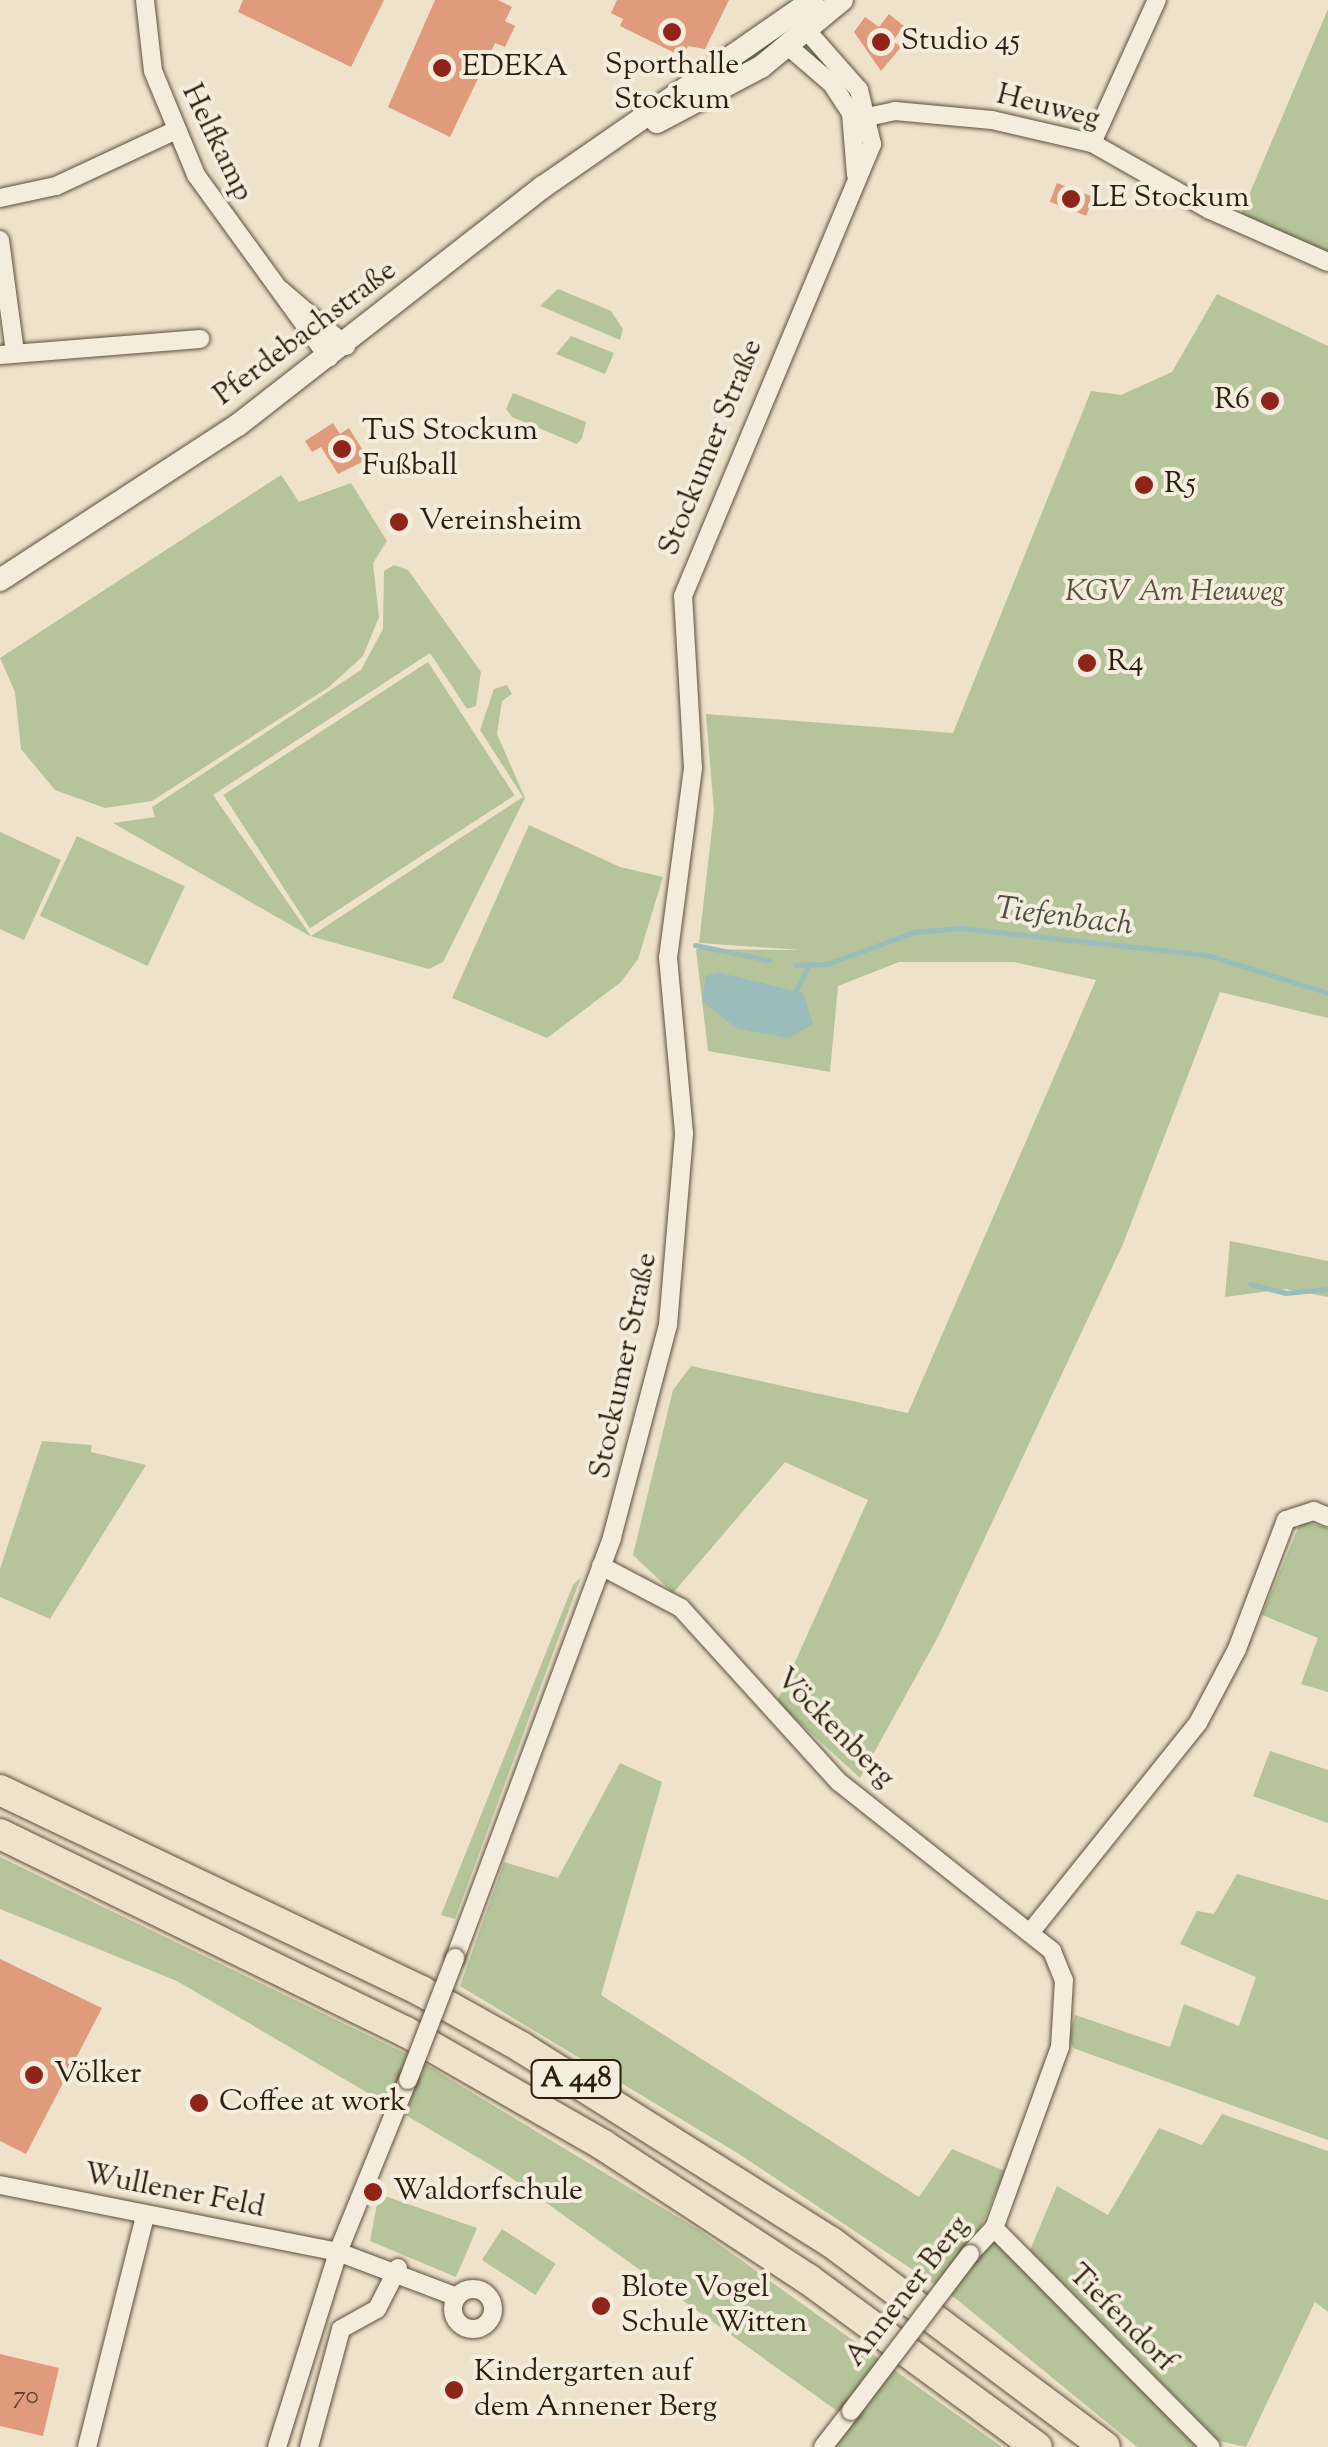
<!DOCTYPE html>
<html>
<head>
<meta charset="utf-8">
<style>
  body { margin:0 }
  #map { position:relative; width:1328px; height:2447px; overflow:hidden; background:#eee2ca; font-family:"Sorts Mill Goudy",serif }
  div>[style] { position:absolute }
  .green>* { inset:0; background:#b5c49a; transform-origin:0 0 }
  .water>* { inset:0; background:#9abdbc }
  .stream>* { height:5px; margin:-2.5px; padding:0 2.5px; transform-origin:2.5px; border-radius:2.5px; background:#9abdbc }
  .building>* { inset:0; background:#e09a7c; transform-origin:0 0 }
  .roads { filter:drop-shadow(0 0 2px #5d503c) drop-shadow(0 0 2px #5d503c) }
  .minor>* { height:18px; margin:-9px; padding:0 9px; transform-origin:9px; border-radius:9px; background:#f4ecdd }
  .minor>.ring { margin:-9px; padding:0; box-sizing:content-box; background:none; border:18px solid #f4ecdd; border-radius:50% }
  .secondary>* { height:22px; margin:-11px; padding:0 11px; transform-origin:11px; border-radius:11px; background:#f4ecdd }
  .motorway>* { height:30px; margin:-15px; padding:0 15px; transform-origin:15px; border-radius:15px; background:#eee2ca }
  .bridges { filter:drop-shadow(0 0 2px #5d503c) drop-shadow(0 0 2px #5d503c) }
  .minor-bridge>* { height:18px; margin:-9px; padding:0 9px; transform-origin:9px; border-radius:9px; background:#f4ecdd }
  .dots>* { width:28px; height:28px; translate:-50% -50%; box-sizing:border-box; border:5px solid #f4ecdd; border-radius:50% }
  span { translate:-50% -50%; white-space:nowrap; text-align:center; line-height:1.15; -webkit-text-stroke:8px #f4ecdd; paint-order:stroke }
  .number-label { font-size:25px; color:#5a3e29 }
  .number-label span { -webkit-text-stroke-width:0 }
  .shield-label span { padding:2px 8px; background:#f4ecdd; border:2px solid; border-radius:8px; -webkit-text-stroke-width:0 }
  .shield-label { font-size:28px; color:#2d1f0d; font-weight:700 }
  .poi-label { font-size:30px; color:#2d1f0d }
  .left { translate:0 -50%; text-align:left }
  .right { translate:-100% -50%; text-align:right }
  .street-label { font-size:30px; color:#2d1f0d }
  .park-label { font-size:30px; color:#565137; font-style:italic }
  .water-label { font-size:32px; color:#4e4e42; font-style:italic }
</style>
</head>
<body>
<div id="map">
  <div class="green">
    <div style="clip-path:polygon(1328px 9px,1328px 254px,1240px 216px)"></div>
    <div style="clip-path:polygon(558px 289px,611px 311px,623px 329px,620px 340px,540px 306px)"></div>
    <div style="clip-path:polygon(1217px 294px,1328px 346px,1328px 1018px,1220px 992px,1123px 1244px,939px 1635px,860px 1778px,777px 1702px,868px 1500px,785px 1462px,673px 1593px,633px 1555px,673px 1390px,691px 1366px,908px 1413px,1096px 980px,1014px 962px,899px 962px,838px 986px,830px 1072px,708px 1051px,696px 949px,801px 950px,699px 943px,714px 811px,706px 714px,953px 733px,1091px 391px,1121px 395px,1172px 372px)"></div>
    <div style="clip-path:polygon(571px 336px,614px 353px,605px 374px,556px 354px)"></div>
    <div style="clip-path:polygon(513px 393px,586px 422px,582px 438px,577px 444px,512px 417px,506px 409px)"></div>
    <div style="clip-path:polygon(281px 475px,299px 502px,351px 483px,387px 541px,373px 563px,379px 617px,363px 656px,329px 687px,152px 801px,105px 808px,55px 790px,21px 749px,15px 692px,0 658px)"></div>
    <div style="clip-path:polygon(394px 565px,408px 570px,481px 672px,476px 706px,467px 709px,430px 653px,213px 795px,311px 936px,523px 797px,480px 730px,494px 689px,507px 685px,512px 694px,502px 701px,497px 734px,525px 798px,443px 962px,429px 969px,310px 936px,113px 823px,155px 817px,152px 807px,361px 670px,383px 629px,384px 571px)"></div>
    <div style="left:428px;top:662px;width:159px;height:244px;rotate:57deg"></div>
    <div style="clip-path:polygon(529px 825px,620px 867px,663px 877px,638px 959px,621px 982px,547px 1038px,452px 998px)"></div>
    <div style="clip-path:polygon(0 832px,61px 860px,24px 940px,0 929px)"></div>
    <div style="left:77px;top:836px;width:119px;height:88px;rotate:25deg"></div>
    <div style="clip-path:polygon(1230px 1241px,1328px 1261px,1328px 1297px,1286px 1289px,1225px 1297px)"></div>
    <div style="clip-path:polygon(42px 1441px,92px 1445px,91px 1452px,146px 1465px,50px 1619px,0 1597px,0 1569px)"></div>
    <div style="clip-path:polygon(1301px 1521px,1328px 1528px,1328px 1692px,1301px 1684px,1318px 1638px,1262px 1615px)"></div>
    <div style="clip-path:polygon(581px 1577px,455px 1919px,441px 1915px,573px 1585px)"></div>
    <div style="clip-path:polygon(1270px 1751px,1328px 1770px,1328px 1823px,1253px 1796px)"></div>
    <div style="clip-path:polygon(620px 1763px,662px 1782px,601px 1995px,919px 2197px,952px 2149px,1005px 2171px,981px 2227px,1208px 2447px,1137px 2447px,955px 2298px,739px 2154px,460px 1986px,504px 1862px,558px 1878px)"></div>
    <div style="clip-path:polygon(0 1857px,415px 2058px,699px 2230px,1002px 2447px,826px 2447px,840px 2413px,506px 2174px,177px 1981px,0 1909px)"></div>
    <div style="clip-path:polygon(1237px 1874px,1328px 1900px,1328px 2140px,1073px 2048px,1069px 2038px,1075px 2015px,1170px 2047px,1184px 2004px,1239px 2026px,1256px 1977px,1180px 1944px,1197px 1911px,1214px 1914px)"></div>
    <div style="clip-path:polygon(1222px 2114px,1328px 2151px,1328px 2312px,1315px 2302px,1246px 2447px,1219px 2441px,1030px 2250px,1057px 2186px,1108px 2215px,1159px 2128px,1202px 2145px)"></div>
    <div style="clip-path:polygon(379px 2194px,477px 2228px,456px 2277px,370px 2241px)"></div>
    <div style="left:502px;top:2229px;width:64px;height:37px;rotate:33deg"></div>
  </div>
  <div class="water">
    <div style="clip-path:polygon(720px 973px,803px 993px,813px 1024px,788px 1038px,736px 1028px,702px 1001px,706px 976px)"></div>
  </div>
  <div class="stream">
    <div style="left:695px;top:945px;width:75px;rotate:11.6deg"></div>
    <div style="left:796px;top:965px;width:31px;rotate:-2deg"></div>
    <div style="left:827px;top:964px;width:93px;rotate:-20.2deg"></div>
    <div style="left:914px;top:932px;width:47px;rotate:-4.9deg"></div>
    <div style="left:961px;top:928px;width:247px;rotate:6.3deg"></div>
    <div style="left:1207px;top:955px;width:127px;rotate:17.4deg"></div>
    <div style="left:795px;top:992px;width:30px;rotate:-63deg"></div>
    <div style="left:1250px;top:1284px;width:36px;rotate:14deg"></div>
    <div style="left:1285px;top:1293px;width:43px;rotate:-5.3deg"></div>
  </div>
  <div class="building">
    <div style="clip-path:polygon(243px 0,384px 0,351px 67px,238px 12px)"></div>
    <div style="clip-path:polygon(435px 0,498px 0,512px 7px,505px 21px,515px 26px,505px 47px,495px 43px,450px 137px,388px 107px)"></div>
    <div style="clip-path:polygon(617px 0,729px 0,705px 49px,688px 46px,683px 57px,620px 26px,623px 19px,611px 13px)"></div>
    <div style="clip-path:polygon(889px 14px,904px 26px,893px 41px,901px 47px,881px 71px,854px 32px,865px 17px,879px 27px)"></div>
    <div style="left:1057px;top:183px;width:39px;height:20px;rotate:21deg"></div>
    <div style="clip-path:polygon(333px 423px,340px 434px,349px 428px,368px 459px,338px 474px,321px 447px,312px 452px,305px 441px)"></div>
    <div style="clip-path:polygon(0 1959px,102px 2008px,26px 2154px,0 2141px)"></div>
    <div style="clip-path:polygon(0 2354px,59px 2368px,43px 2436px,0 2426px)"></div>
  </div>
  <div class="roads">
    <div class="minor">
      <div style="left:145px;top:0;width:71px;rotate:83.6deg"></div>
      <div style="left:153px;top:71px;width:113px;rotate:67.5deg"></div>
      <div style="left:196px;top:175px;width:226px;rotate:54deg"></div>
      <div style="left:789px;top:47px;width:57px;rotate:40.7deg"></div>
      <div style="left:832px;top:84px;width:35px;rotate:57deg"></div>
      <div style="left:851px;top:113px;width:62px;rotate:85.4deg"></div>
      <div style="left:855px;top:132px;width:23px;rotate:-43deg"></div>
      <div style="left:872px;top:116px;width:24px;rotate:-12deg"></div>
      <div style="left:895px;top:111px;width:97px;rotate:5.3deg"></div>
      <div style="left:992px;top:120px;width:103px;rotate:13deg"></div>
      <div style="left:1092px;top:143px;width:136px;rotate:29.6deg"></div>
      <div style="left:1210px;top:210px;width:129px;rotate:23.8deg"></div>
      <div style="left:1092px;top:143px;width:157px;rotate:-65.6deg"></div>
      <div style="left:0;top:198px;width:57px;rotate:-12.1deg"></div>
      <div style="left:56px;top:186px;width:130px;rotate:-25deg"></div>
      <div style="left:0;top:240px;width:114px;rotate:82.4deg"></div>
      <div style="left:281px;top:290px;width:86px;rotate:40.7deg"></div>
      <div style="left:0;top:355px;width:201px;rotate:-4.6deg"></div>
      <div style="left:601px;top:1566px;width:90px;rotate:27.7deg"></div>
      <div style="left:681px;top:1608px;width:235px;rotate:47.8deg"></div>
      <div style="left:839px;top:1782px;width:272px;rotate:38.4deg"></div>
      <div style="left:1052px;top:1951px;width:31px;rotate:68deg"></div>
      <div style="left:1064px;top:1980px;width:67px;rotate:93.4deg"></div>
      <div style="left:1060px;top:2047px;width:193px;rotate:110deg"></div>
      <div style="left:994px;top:2228px;width:35px;rotate:133deg"></div>
      <div style="left:1033px;top:1929px;width:264px;rotate:-51.3deg"></div>
      <div style="left:1198px;top:1723px;width:84px;rotate:-62.2deg"></div>
      <div style="left:1237px;top:1649px;width:138px;rotate:-69.2deg"></div>
      <div style="left:1286px;top:1520px;width:29px;rotate:-18deg"></div>
      <div style="left:1314px;top:1511px;width:15px;rotate:23deg"></div>
      <div style="left:455px;top:1958px;width:449px;rotate:-69.5deg"></div>
      <div style="left:612px;top:1537px;width:219px;rotate:-75.2deg"></div>
      <div style="left:668px;top:1325px;width:193px;rotate:-85.2deg"></div>
      <div style="left:684px;top:1133px;width:176px;rotate:-95.2deg"></div>
      <div style="left:668px;top:958px;width:192px;rotate:-82.5deg"></div>
      <div style="left:693px;top:768px;width:172px;rotate:-93.3deg"></div>
      <div style="left:683px;top:596px;width:490px;rotate:-67.3deg"></div>
      <div style="left:872px;top:144px;width:56px;rotate:-103.5deg"></div>
      <div style="left:859px;top:90px;width:77px;rotate:-131.3deg"></div>
      <div style="left:0;top:2185px;width:345px;rotate:11.2deg"></div>
      <div style="left:338px;top:2252px;width:127px;rotate:20.7deg"></div>
      <div style="left:994px;top:2228px;width:308px;rotate:45.3deg"></div>
      <div class="ring" style="left:453px;top:2289px;width:22px;height:22px"></div>
      <div style="left:87px;top:2447px;width:238px;rotate:-75.9deg"></div>
      <div style="left:277px;top:2447px;width:204px;rotate:-72.6deg"></div>
      <div style="left:338px;top:2252px;width:186px;rotate:-67.9deg"></div>
      <div style="left:309px;top:2447px;width:122px;rotate:-74.8deg"></div>
      <div style="left:341px;top:2329px;width:41px;rotate:-29.1deg"></div>
      <div style="left:377px;top:2309px;width:46px;rotate:-62.9deg"></div>
      <div style="left:823px;top:2447px;width:46px;rotate:-52.1deg"></div>
    </div>
    <div class="secondary">
      <div style="left:657px;top:122px;width:118px;rotate:-27.9deg"></div>
      <div style="left:761px;top:67px;width:105px;rotate:-39.6deg"></div>
      <div style="left:0;top:580px;width:284px;rotate:-33.1deg"></div>
      <div style="left:238px;top:425px;width:387px;rotate:-38deg"></div>
      <div style="left:543px;top:187px;width:328px;rotate:-34.7deg"></div>
    </div>
    <div class="motorway">
      <div style="left:0;top:1790px;width:467px;rotate:25.5deg"></div>
      <div style="left:421px;top:1991px;width:115px;rotate:29.2deg"></div>
      <div style="left:521px;top:2047px;width:366px;rotate:32.2deg"></div>
      <div style="left:831px;top:2242px;width:342px;rotate:36.8deg"></div>
      <div style="left:0;top:1834px;width:452px;rotate:26deg"></div>
      <div style="left:406px;top:2032px;width:227px;rotate:29.8deg"></div>
      <div style="left:603px;top:2145px;width:245px;rotate:33.2deg"></div>
      <div style="left:808px;top:2279px;width:284px;rotate:36.3deg"></div>
    </div>
  </div>
  <div class="bridges">
    <div class="minor-bridge">
      <div style="left:408px;top:2080px;width:131px;rotate:-68.9deg"></div>
      <div style="left:851px;top:2411px;width:197px;rotate:-52.8deg"></div>
    </div>
  </div>
  <div class="dots">
    <div style="left:672px;top:32px;background:#8f2418"></div>
    <div style="left:881px;top:42px;background:#8f2418"></div>
    <div style="left:442px;top:68px;background:#8f2418"></div>
    <div style="left:1071px;top:199px;background:#8f2418"></div>
    <div style="left:1270px;top:401px;background:#8f2418"></div>
    <div style="left:342px;top:449px;background:#8f2418"></div>
    <div style="left:1144px;top:485px;background:#8f2418"></div>
    <div style="left:399px;top:522px;background:#8f2418"></div>
    <div style="left:1087px;top:663px;background:#8f2418"></div>
    <div style="left:34px;top:2075px;background:#8f2418"></div>
    <div style="left:199px;top:2103px;background:#8f2418"></div>
    <div style="left:373px;top:2192px;background:#8f2418"></div>
    <div style="left:601px;top:2306px;background:#8f2418"></div>
    <div style="left:454px;top:2390px;background:#8f2418"></div>
  </div>
  <div class="number-label">
    <span style="left:26px;top:2397px">70</span>
  </div>
  <div class="shield-label">
    <span style="left:576px;top:2079px">A 448</span>
  </div>
  <div class="poi-label">
    <span class="left" style="left:901px;top:42px">Studio 45</span>
    <span style="left:672px;top:83px">Sporthalle<br>Stockum</span>
    <span class="left" style="left:462px;top:68px">EDEKA</span>
    <span class="left" style="left:1091px;top:199px">LE Stockum</span>
    <span class="right" style="left:1250px;top:401px">R6</span>
    <span class="left" style="left:362px;top:449px">TuS Stockum<br>Fußball</span>
    <span class="left" style="left:1164px;top:485px">R5</span>
    <span class="left" style="left:419px;top:522px">Vereinsheim</span>
    <span class="left" style="left:1107px;top:663px">R4</span>
    <span class="left" style="left:54px;top:2075px">Völker</span>
    <span class="left" style="left:219px;top:2103px">Coffee at work</span>
    <span class="left" style="left:393px;top:2192px">Waldorfschule</span>
    <span class="left" style="left:621px;top:2306px">Blote Vogel<br>Schule Witten</span>
    <span class="left" style="left:474px;top:2390px">Kindergarten auf<br>dem Annener Berg</span>
  </div>
  <div class="street-label">
    <span style="left:1048px;top:108px;rotate:14deg">Heuweg</span>
    <span style="left:216px;top:143px;rotate:64deg">Helfkamp</span>
    <span style="left:306px;top:334px;rotate:-37deg">Pferdebachstraße</span>
    <span style="left:712px;top:448px;rotate:-68deg">Stockumer Straße</span>
    <span style="left:625px;top:1366px;rotate:-78deg">Stockumer Straße</span>
    <span style="left:834px;top:1729px;rotate:45deg">Vöckenberg</span>
    <span style="left:174px;top:2192px;rotate:11deg">Wullener Feld</span>
    <span style="left:908px;top:2292px;rotate:-52deg">Annener Berg</span>
    <span style="left:1121px;top:2319px;rotate:45deg">Tiefendorf</span>
  </div>
  <div class="park-label">
    <span style="left:1175px;top:593px">KGV Am Heuweg</span>
  </div>
  <div class="water-label">
    <span style="left:1064px;top:918px;rotate:7deg">Tiefenbach</span>
  </div>
</div>
</body>
</html>
